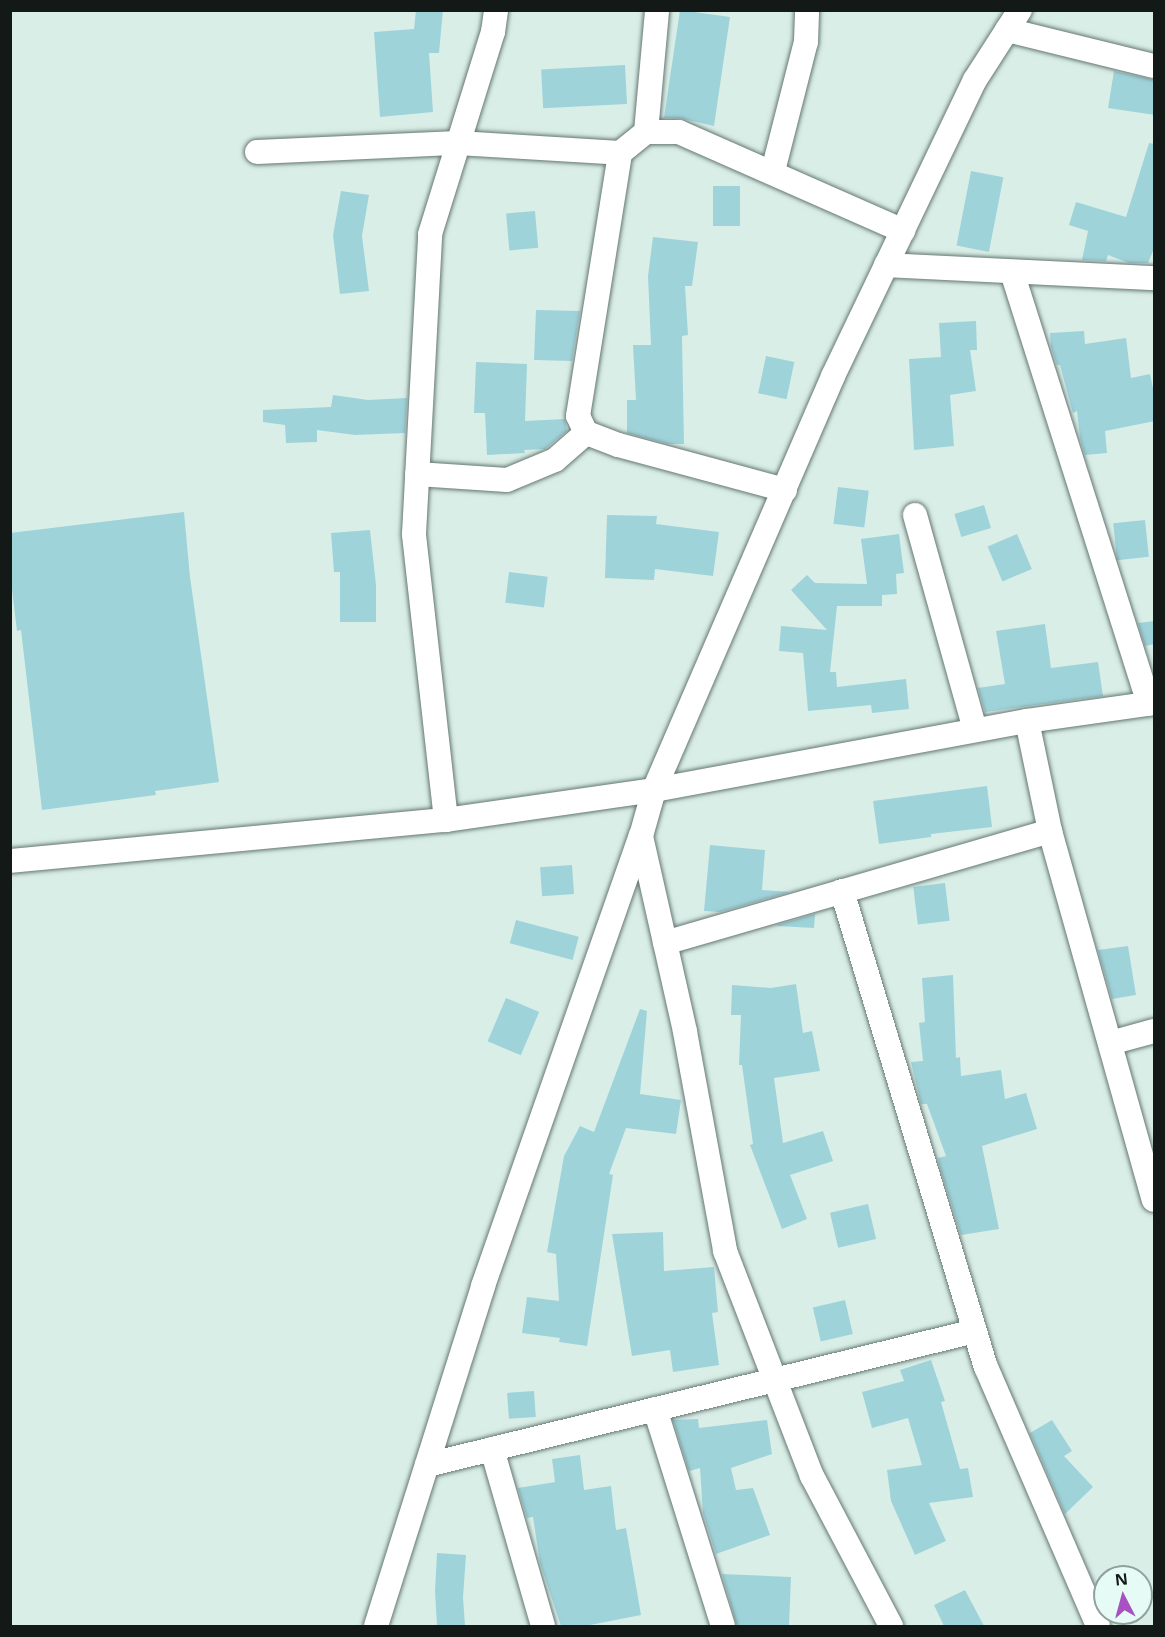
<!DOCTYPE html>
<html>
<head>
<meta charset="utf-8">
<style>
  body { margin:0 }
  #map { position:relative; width:1165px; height:1637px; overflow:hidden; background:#daeee8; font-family:"Noto Sans",sans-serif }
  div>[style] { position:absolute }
  .building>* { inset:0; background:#9fd3da; transform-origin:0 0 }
  .roads { filter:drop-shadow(0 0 2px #657773) drop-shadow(0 0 2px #657773) }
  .street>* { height:24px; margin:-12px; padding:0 12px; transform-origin:12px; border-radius:12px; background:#fff }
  span { translate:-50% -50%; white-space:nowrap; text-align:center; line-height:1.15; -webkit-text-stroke:4.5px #e7fbf6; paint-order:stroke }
  .frame { position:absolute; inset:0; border:12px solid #121917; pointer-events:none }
  .north { position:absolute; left:1093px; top:1565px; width:60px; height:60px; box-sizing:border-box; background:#e7fbf6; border:2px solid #92a19d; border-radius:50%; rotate:354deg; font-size:16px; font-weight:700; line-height:24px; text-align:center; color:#121917 }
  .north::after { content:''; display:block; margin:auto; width:21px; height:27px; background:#a752c0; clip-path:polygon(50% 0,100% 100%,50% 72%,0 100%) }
</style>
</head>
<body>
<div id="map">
  <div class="building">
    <div style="clip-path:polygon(416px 10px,443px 10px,439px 53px,429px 53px,433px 112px,380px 117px,374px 32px,414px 29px)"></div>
    <div style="clip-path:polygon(680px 10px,730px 17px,714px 126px,679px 118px,664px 118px)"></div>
    <div style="left:625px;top:65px;width:39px;height:84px;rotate:87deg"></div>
    <div style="clip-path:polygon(1114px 71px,1155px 80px,1155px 115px,1108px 108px)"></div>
    <div style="clip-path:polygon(1149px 143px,1155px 144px,1155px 246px,1148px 263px,1129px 263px,1108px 255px,1106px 261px,1082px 260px,1088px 231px,1069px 225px,1076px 202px,1126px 217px)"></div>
    <div style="left:971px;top:171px;width:33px;height:76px;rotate:11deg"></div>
    <div style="left:713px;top:186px;width:27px;height:40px"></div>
    <div style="clip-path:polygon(341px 191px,369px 195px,362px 236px,369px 291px,340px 294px,333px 235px)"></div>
    <div style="left:535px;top:211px;width:37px;height:29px;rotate:85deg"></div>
    <div style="clip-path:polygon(653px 237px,698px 242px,692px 286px,685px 286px,688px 335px,682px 336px,684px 444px,668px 444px,627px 433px,627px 400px,636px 400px,633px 345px,651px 345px,648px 276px)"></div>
    <div style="clip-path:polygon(536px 310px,580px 311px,572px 361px,534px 360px)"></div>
    <div style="clip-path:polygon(976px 321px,977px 350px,970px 350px,976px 391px,950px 395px,954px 446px,914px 450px,909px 359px,941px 357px,939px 323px)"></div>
    <div style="clip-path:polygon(1084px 331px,1085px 344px,1126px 338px,1131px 378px,1150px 374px,1155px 398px,1155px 421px,1105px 431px,1107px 453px,1085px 455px,1080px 438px,1077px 411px,1073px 413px,1060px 365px,1057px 365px,1051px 347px,1050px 333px)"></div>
    <div style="left:766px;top:356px;width:29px;height:38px;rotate:12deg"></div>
    <div style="clip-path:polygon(476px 362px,527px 364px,525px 421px,565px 419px,567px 431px,545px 449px,524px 450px,525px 453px,487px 455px,485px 413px,474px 413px)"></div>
    <div style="clip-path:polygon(333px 395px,368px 400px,407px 398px,405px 433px,355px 435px,317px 430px,317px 442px,286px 443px,285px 425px,263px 422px,263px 410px,331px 407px)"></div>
    <div style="left:838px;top:487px;width:31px;height:37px;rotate:7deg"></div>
    <div style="left:984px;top:505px;width:24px;height:31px;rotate:73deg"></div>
    <div style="clip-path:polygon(184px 512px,190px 577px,219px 782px,155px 791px,156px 795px,42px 810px,21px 630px,17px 631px,10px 573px,10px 533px)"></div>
    <div style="clip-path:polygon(607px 515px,657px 516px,656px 524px,719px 532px,713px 576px,655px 569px,654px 580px,605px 578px)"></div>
    <div style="left:1145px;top:520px;width:37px;height:32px;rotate:84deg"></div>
    <div style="clip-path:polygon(370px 530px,376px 585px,376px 622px,340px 622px,340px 572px,334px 572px,331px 533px)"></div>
    <div style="clip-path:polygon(899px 534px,904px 573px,896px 574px,897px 594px,882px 595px,882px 606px,837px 606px,830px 672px,836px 672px,837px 687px,906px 679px,909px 709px,872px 713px,871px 705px,808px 711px,803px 653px,779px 651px,781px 626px,827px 630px,791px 590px,807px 575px,815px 583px,867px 584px,861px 539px)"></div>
    <div style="left:1017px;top:534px;width:38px;height:32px;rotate:67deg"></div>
    <div style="left:509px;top:572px;width:39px;height:31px;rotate:7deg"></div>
    <div style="clip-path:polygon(1155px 621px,1155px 644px,1145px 646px,1138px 623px)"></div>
    <div style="clip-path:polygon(1045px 624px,1051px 668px,1098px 662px,1103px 696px,985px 712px,978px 688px,1005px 684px,996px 631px)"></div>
    <div style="clip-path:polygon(987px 786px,992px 827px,931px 834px,931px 837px,879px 844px,873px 801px)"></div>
    <div style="clip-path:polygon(710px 845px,765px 850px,762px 890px,790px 892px,720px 912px,704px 911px)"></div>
    <div style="left:572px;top:865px;width:29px;height:32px;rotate:86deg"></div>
    <div style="left:945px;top:883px;width:38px;height:32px;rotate:83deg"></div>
    <div style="clip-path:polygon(815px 914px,814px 928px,777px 926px,777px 925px)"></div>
    <div style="left:516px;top:920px;width:65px;height:24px;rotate:15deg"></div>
    <div style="clip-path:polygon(1128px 946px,1136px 995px,1112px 999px,1098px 950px)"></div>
    <div style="clip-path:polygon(953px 975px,956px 1058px,960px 1057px,961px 1076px,1001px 1070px,1005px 1099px,1026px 1093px,1037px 1129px,982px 1146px,999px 1229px,961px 1235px,939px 1164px,938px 1158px,946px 1156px,927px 1104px,921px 1104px,911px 1062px,923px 1061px,919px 1023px,925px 1022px,922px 978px)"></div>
    <div style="clip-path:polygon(796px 984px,803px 1033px,812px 1031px,820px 1071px,774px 1078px,783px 1143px,823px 1131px,833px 1161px,790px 1175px,807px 1219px,782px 1229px,750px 1145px,753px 1144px,742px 1065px,739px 1065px,741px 1015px,731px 1015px,732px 985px,771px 988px)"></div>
    <div style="left:506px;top:998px;width:36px;height:47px;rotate:23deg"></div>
    <div style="clip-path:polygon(640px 1009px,647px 1011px,640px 1094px,681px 1100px,676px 1134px,626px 1128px,609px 1174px,613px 1175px,587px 1346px,559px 1342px,560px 1338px,522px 1333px,527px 1297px,559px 1301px,556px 1254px,547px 1252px,564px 1156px,580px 1126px,594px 1132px)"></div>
    <div style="left:868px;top:1204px;width:36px;height:39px;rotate:77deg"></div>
    <div style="clip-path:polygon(663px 1232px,664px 1271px,714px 1267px,718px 1312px,712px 1313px,719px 1365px,673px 1372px,670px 1350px,632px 1356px,612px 1234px)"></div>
    <div style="left:845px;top:1300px;width:35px;height:33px;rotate:77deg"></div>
    <div style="clip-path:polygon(931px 1360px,945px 1401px,941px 1402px,960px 1469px,968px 1468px,973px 1497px,929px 1503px,946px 1541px,915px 1555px,891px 1501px,887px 1470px,922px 1465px,908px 1418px,872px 1428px,862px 1392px,904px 1381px,900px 1370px)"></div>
    <div style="left:534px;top:1391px;width:26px;height:27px;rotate:86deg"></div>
    <div style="clip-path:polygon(698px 1419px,699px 1428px,767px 1420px,772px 1454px,731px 1468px,736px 1490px,753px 1488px,770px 1535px,716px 1554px,703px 1513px,700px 1468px,689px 1471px,673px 1420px)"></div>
    <div style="clip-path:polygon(1052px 1420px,1072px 1451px,1064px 1456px,1093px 1487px,1065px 1514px,1030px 1433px)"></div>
    <div style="clip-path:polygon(580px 1455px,584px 1490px,611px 1486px,616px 1530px,626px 1528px,641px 1615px,585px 1626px,561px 1626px,540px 1563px,533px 1517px,527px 1518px,518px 1488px,555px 1482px,552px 1459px)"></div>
    <div style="clip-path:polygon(437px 1553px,466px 1555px,463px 1597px,465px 1626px,437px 1626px,435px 1591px)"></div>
    <div style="clip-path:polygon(722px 1574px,791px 1577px,789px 1626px,737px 1626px)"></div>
    <div style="clip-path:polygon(965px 1590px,984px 1626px,944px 1626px,934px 1605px)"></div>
  </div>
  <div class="roads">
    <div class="street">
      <div style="left:1007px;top:30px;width:151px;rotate:13.8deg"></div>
      <div style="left:646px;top:132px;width:122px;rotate:-84.8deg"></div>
      <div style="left:257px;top:152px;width:201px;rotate:-2.6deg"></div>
      <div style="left:458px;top:143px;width:162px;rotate:3.5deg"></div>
      <div style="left:773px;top:171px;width:133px;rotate:-75.7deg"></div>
      <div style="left:806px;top:42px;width:32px;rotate:-88deg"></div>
      <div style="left:886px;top:265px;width:268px;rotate:2.8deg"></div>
      <div style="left:1012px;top:272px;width:453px;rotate:72.4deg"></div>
      <div style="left:417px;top:474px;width:90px;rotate:3.8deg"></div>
      <div style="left:507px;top:480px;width:52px;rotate:-22.6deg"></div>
      <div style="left:555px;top:460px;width:41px;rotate:-41.1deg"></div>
      <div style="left:785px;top:490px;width:173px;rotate:-164.9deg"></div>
      <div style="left:618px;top:445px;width:34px;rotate:-159deg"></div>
      <div style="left:586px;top:433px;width:19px;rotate:-115deg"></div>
      <div style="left:578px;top:416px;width:266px;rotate:-80.9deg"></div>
      <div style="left:620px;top:153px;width:33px;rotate:-39deg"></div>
      <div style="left:646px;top:132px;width:33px"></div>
      <div style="left:679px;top:132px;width:245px;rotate:23.8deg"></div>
      <div style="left:915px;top:515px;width:223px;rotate:74.4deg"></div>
      <div style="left:446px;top:820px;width:288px;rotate:-96.4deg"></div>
      <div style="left:414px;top:534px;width:300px;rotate:-86.9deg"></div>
      <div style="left:430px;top:234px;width:212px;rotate:-72.7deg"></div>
      <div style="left:493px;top:32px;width:22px;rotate:-82deg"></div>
      <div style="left:1050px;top:831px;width:383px;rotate:74.3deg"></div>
      <div style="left:641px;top:836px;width:201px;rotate:77.3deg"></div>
      <div style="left:685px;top:1032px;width:223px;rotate:79.6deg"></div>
      <div style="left:725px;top:1251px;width:241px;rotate:68.9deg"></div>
      <div style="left:812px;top:1476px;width:170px;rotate:62.2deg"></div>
      <div style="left:10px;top:861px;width:438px;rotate:-5.4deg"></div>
      <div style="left:446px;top:820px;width:210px;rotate:-8.2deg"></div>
      <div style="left:654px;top:790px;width:379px;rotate:-10.5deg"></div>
      <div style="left:1027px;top:721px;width:128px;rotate:-8.1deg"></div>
      <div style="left:842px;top:891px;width:497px;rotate:73.2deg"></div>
      <div style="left:986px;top:1367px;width:282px;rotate:66.6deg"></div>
      <div style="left:665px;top:943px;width:401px;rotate:-16.2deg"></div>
      <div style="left:1050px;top:831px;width:112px;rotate:-101.8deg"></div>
      <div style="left:1110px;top:1043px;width:46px;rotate:-15.3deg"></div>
      <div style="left:655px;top:1409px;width:227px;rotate:72.6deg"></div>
      <div style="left:492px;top:1449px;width:184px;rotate:73.9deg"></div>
      <div style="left:427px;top:1465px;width:564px;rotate:-13.74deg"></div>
      <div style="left:376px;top:1626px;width:356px;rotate:-72.5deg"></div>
      <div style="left:483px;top:1286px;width:477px;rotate:-70.7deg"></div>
      <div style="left:641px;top:836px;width:48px;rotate:-74.2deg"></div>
      <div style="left:654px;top:790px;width:451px;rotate:-66.6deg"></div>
      <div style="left:833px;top:376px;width:328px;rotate:-64.4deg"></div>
      <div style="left:975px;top:80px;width:83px;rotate:-57.3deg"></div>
    </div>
  </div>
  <div class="frame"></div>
  <div class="north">N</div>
</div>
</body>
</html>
